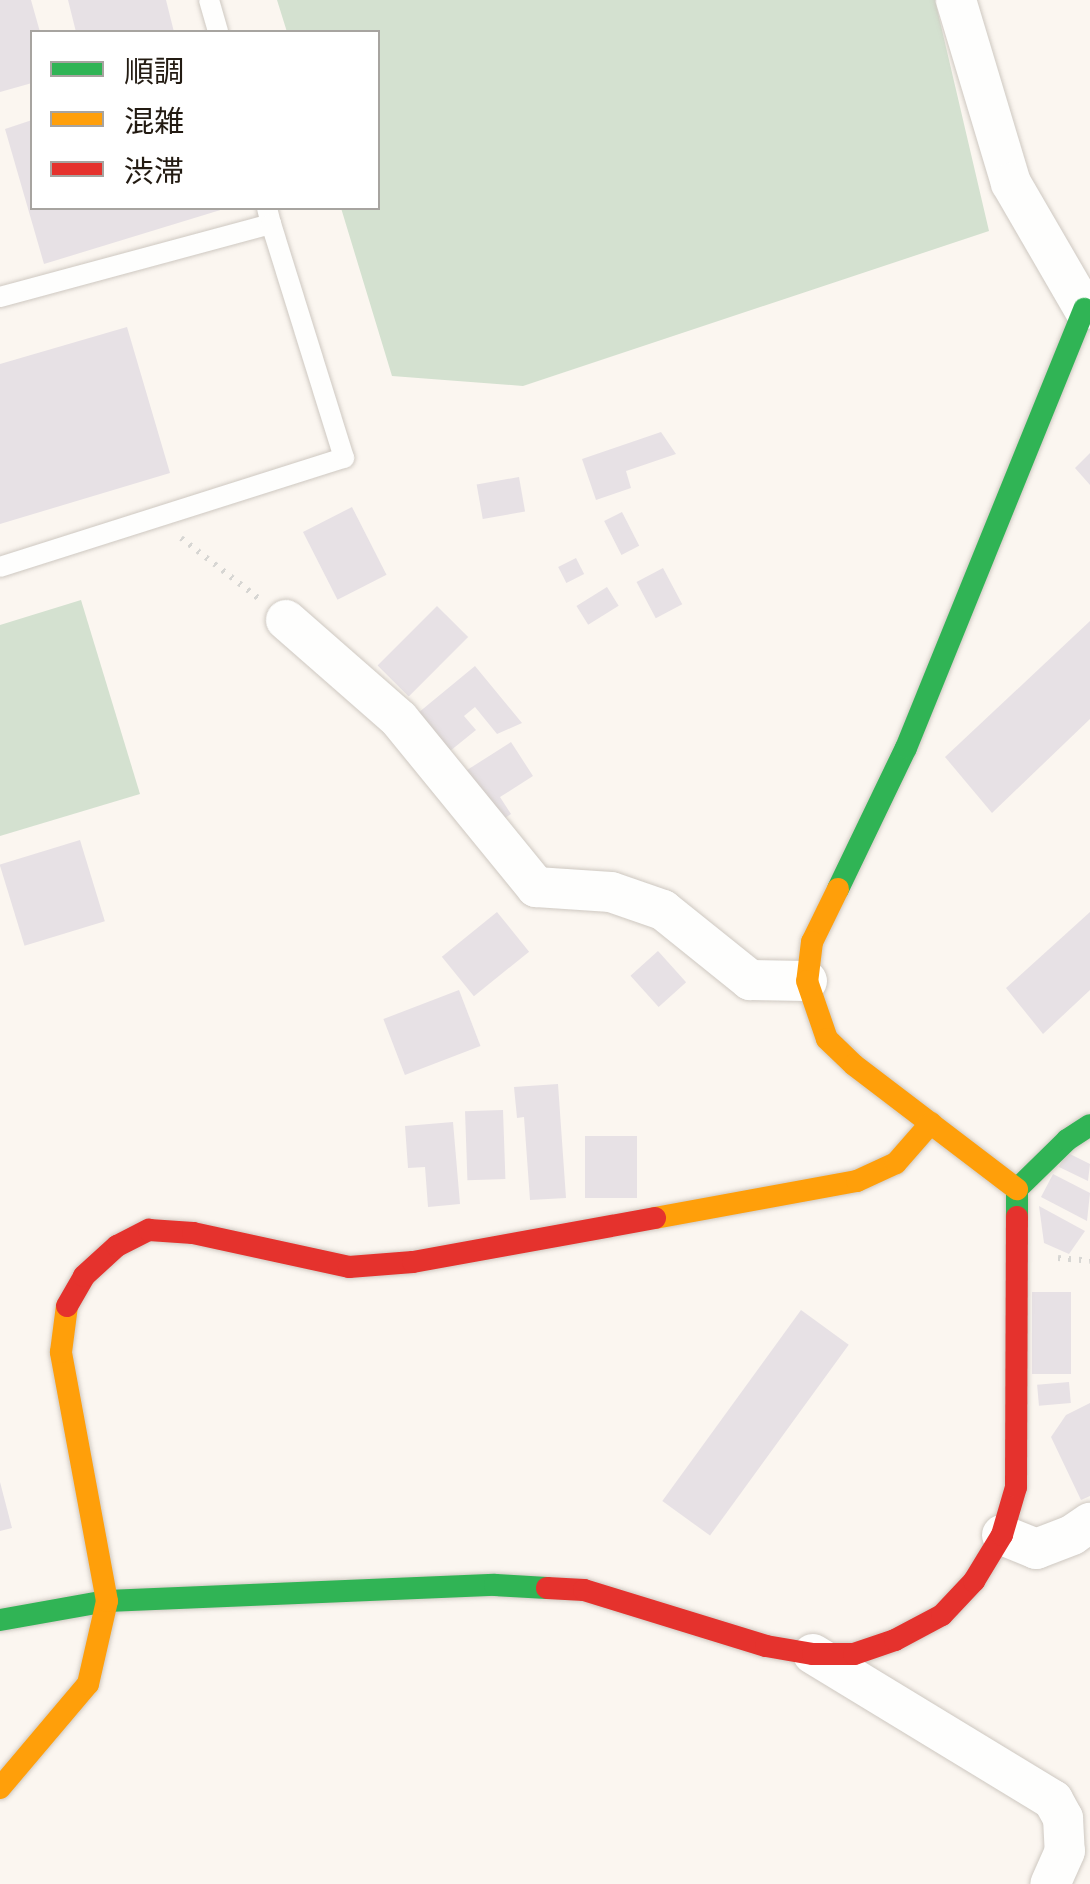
<!DOCTYPE html>
<html>
<head>
<meta charset="utf-8">
<style>
  body { margin:0 }
  #map { position:relative; width:1090px; height:1884px; overflow:hidden; background:#fbf6f0; font-family:Quicksand,"Noto Sans JP",sans-serif }
  div>[style] { position:absolute }
  .green>* { inset:0; background:#d4e1d0 }
  .building>* { inset:0; background:#e7e1e5; transform-origin:0 0 }
  .path>* { height:6px; margin-top:-3px; transform-origin:0; background:repeating-linear-gradient(90deg,#d7d6d3 0 2.5px,transparent 0 10.5px) }
  .roads { filter:drop-shadow(0 0 2px #cec8c1) drop-shadow(0 0 2px #cec8c1) }
  .lane>* { height:20px; margin:-10px; padding:0 10px; transform-origin:10px; border-radius:10px; background:#fefefd }
  .street>* { height:40px; margin:-20px; padding:0 20px; transform-origin:20px; border-radius:20px; background:#fefefd }
  .fast>* { height:22px; margin:-11px; padding:0 11px; transform-origin:11px; border-radius:11px; background:#30b455 }
  .slow>* { height:22px; margin:-11px; padding:0 11px; transform-origin:11px; border-radius:11px; background:#ff9f0a }
  .jam>* { height:22px; margin:-11px; padding:0 11px; transform-origin:11px; border-radius:11px; background:#e5322d }
  span { translate:-50% -50%; white-space:nowrap; text-align:center; line-height:1.15; -webkit-text-stroke:8px #fff; paint-order:stroke }
  .legend { position:absolute; left:30px; top:30px; width:350px; height:180px; box-sizing:border-box; background:#fff; border:2px solid #a7a4a0; margin:0; padding:12px 18px; list-style:none; font-size:30px; color:#231b12 }
  .legend li { display:flex; align-items:center; gap:20px; height:50px }
  .legend b { width:50px; border:2px solid #a7a4a0 }
</style>
</head>
<body>
<div id="map">
  <div class="green">
    <div style="clip-path:polygon(277px 0,935px 0,989px 231px,523px 386px,392px 376px,341px 208px,378px 208px,378px 32px,287px 32px)"></div>
    <div style="clip-path:polygon(81px 600px,140px 794px,0 836px,0 625px)"></div>
  </div>
  <div class="building">
    <div style="clip-path:polygon(0 0,31px 0,40px 32px,32px 32px,32px 83px,0 92px)"></div>
    <div style="clip-path:polygon(68px 0,166px 0,174px 32px,76px 32px)"></div>
    <div style="clip-path:polygon(32px 120px,32px 208px,227px 208px,44px 264px,5px 129px)"></div>
    <div style="clip-path:polygon(127px 327px,170px 473px,0 524px,0 364px)"></div>
    <div style="clip-path:polygon(661px 432px,676px 454px,626px 471px,631px 488px,596px 500px,582px 459px)"></div>
    <div style="clip-path:polygon(1090px 453px,1090px 485px,1075px 468px)"></div>
    <div style="left:519px;top:477px;width:35px;height:43px;rotate:80deg"></div>
    <div style="left:352px;top:507px;width:76px;height:55px;rotate:63deg"></div>
    <div style="left:622px;top:512px;width:38px;height:20px;rotate:63deg"></div>
    <div style="left:576px;top:558px;width:18px;height:20px;rotate:63deg"></div>
    <div style="left:663px;top:568px;width:41px;height:30px;rotate:62deg"></div>
    <div style="left:607px;top:587px;width:22px;height:36px;rotate:58deg"></div>
    <div style="left:437px;top:606px;width:44px;height:84px;rotate:45deg"></div>
    <div style="clip-path:polygon(1090px 621px,1090px 719px,992px 813px,945px 757px)"></div>
    <div style="clip-path:polygon(475px 666px,522px 723px,497px 734px,475px 707px,464px 716px,476px 730px,450px 751px,418px 713px)"></div>
    <div style="clip-path:polygon(511px 742px,533px 776px,500px 797px,511px 814px,497px 823px,464px 772px)"></div>
    <div style="left:80px;top:840px;width:85px;height:84px;rotate:73deg"></div>
    <div style="left:497px;top:912px;width:51px;height:71px;rotate:51deg"></div>
    <div style="clip-path:polygon(1090px 912px,1090px 990px,1043px 1034px,1006px 988px)"></div>
    <div style="left:658px;top:951px;width:42px;height:37px;rotate:48deg"></div>
    <div style="left:459px;top:990px;width:60px;height:81px;rotate:69deg"></div>
    <div style="clip-path:polygon(558px 1084px,566px 1198px,530px 1200px,524px 1117px,517px 1118px,514px 1087px)"></div>
    <div style="left:503px;top:1110px;width:69px;height:38px;rotate:88deg"></div>
    <div style="clip-path:polygon(453px 1122px,460px 1204px,428px 1207px,425px 1167px,408px 1168px,405px 1126px)"></div>
    <div style="left:585px;top:1136px;width:52px;height:62px"></div>
    <div style="clip-path:polygon(1066px 1152px,1090px 1164px,1088px 1181px,1059px 1167px)"></div>
    <div style="clip-path:polygon(1053px 1174px,1090px 1193px,1087px 1221px,1041px 1197px)"></div>
    <div style="clip-path:polygon(1039px 1206px,1085px 1231px,1069px 1254px,1044px 1243px)"></div>
    <div style="left:1032px;top:1292px;width:39px;height:82px"></div>
    <div style="left:801px;top:1310px;width:59px;height:236px;rotate:36deg"></div>
    <div style="left:1069px;top:1382px;width:21px;height:32px;rotate:85deg"></div>
    <div style="clip-path:polygon(1090px 1403px,1090px 1496px,1081px 1500px,1051px 1437px,1066px 1415px)"></div>
    <div style="clip-path:polygon(0 1482px,12px 1528px,0 1531px)"></div>
  </div>
  <div class="path">
    <div style="left:181px;top:538px;width:98px;rotate:37.9deg"></div>
    <div style="left:1058px;top:1258px;width:32px;rotate:5deg"></div>
  </div>
  <div class="roads">
    <div class="lane">
      <div style="left:209px;top:0;width:33px;rotate:74deg"></div>
      <div style="left:0;top:297px;width:281px;rotate:-15.1deg"></div>
      <div style="left:271px;top:224px;width:16px;rotate:-104deg"></div>
      <div style="left:0;top:567px;width:361px;rotate:-17.6deg"></div>
      <div style="left:344px;top:458px;width:245px;rotate:-107.3deg"></div>
    </div>
    <div class="street">
      <div style="left:956px;top:0;width:191px;rotate:73.3deg"></div>
      <div style="left:1011px;top:183px;width:146px;rotate:59.9deg"></div>
      <div style="left:286px;top:620px;width:150px;rotate:41.2deg"></div>
      <div style="left:399px;top:719px;width:217px;rotate:50.8deg"></div>
      <div style="left:536px;top:887px;width:75px;rotate:3.8deg"></div>
      <div style="left:611px;top:892px;width:55px;rotate:19.1deg"></div>
      <div style="left:663px;top:910px;width:112px;rotate:38.8deg"></div>
      <div style="left:750px;top:980px;width:57px;rotate:1deg"></div>
      <div style="left:1002px;top:1535px;width:37px;rotate:22deg"></div>
      <div style="left:1036px;top:1549px;width:39px;rotate:-21deg"></div>
      <div style="left:1072px;top:1535px;width:22px;rotate:-34deg"></div>
      <div style="left:813px;top:1654px;width:281px;rotate:31.3deg"></div>
      <div style="left:1053px;top:1800px;width:21px;rotate:61deg"></div>
      <div style="left:1063px;top:1818px;width:33px;rotate:87deg"></div>
      <div style="left:1065px;top:1851px;width:36px;rotate:114deg"></div>
    </div>
    <div class="fast">
      <div style="left:838px;top:889px;width:157px;rotate:-64.3deg"></div>
      <div style="left:906px;top:748px;width:474px;rotate:-67.9deg"></div>
      <div style="left:1017px;top:1217px;width:28px;rotate:-90deg"></div>
      <div style="left:1017px;top:1189px;width:70px;rotate:-44.4deg"></div>
      <div style="left:1067px;top:1140px;width:27px;rotate:-33deg"></div>
      <div style="left:0;top:1620px;width:109px;rotate:-10.1deg"></div>
      <div style="left:107px;top:1601px;width:388px;rotate:-2.4deg"></div>
      <div style="left:495px;top:1585px;width:52px;rotate:3.3deg"></div>
    </div>
    <div class="slow">
      <div style="left:838px;top:889px;width:59px;rotate:116.1deg"></div>
      <div style="left:812px;top:942px;width:39px;rotate:97deg"></div>
      <div style="left:807px;top:981px;width:61px;rotate:71deg"></div>
      <div style="left:827px;top:1039px;width:37px;rotate:44deg"></div>
      <div style="left:854px;top:1065px;width:205px;rotate:37.3deg"></div>
      <div style="left:655px;top:1218px;width:205px;rotate:-10.4deg"></div>
      <div style="left:857px;top:1181px;width:43px;rotate:-24.8deg"></div>
      <div style="left:896px;top:1163px;width:53px;rotate:-48.8deg"></div>
      <div style="left:0;top:1788px;width:136px;rotate:-49.8deg"></div>
      <div style="left:88px;top:1684px;width:85px;rotate:-77.1deg"></div>
      <div style="left:107px;top:1601px;width:253px;rotate:-100.5deg"></div>
      <div style="left:61px;top:1352px;width:46px;rotate:-82.6deg"></div>
    </div>
    <div class="jam">
      <div style="left:67px;top:1306px;width:34px;rotate:-60deg"></div>
      <div style="left:84px;top:1276px;width:45px;rotate:-42.3deg"></div>
      <div style="left:117px;top:1246px;width:36px;rotate:-27deg"></div>
      <div style="left:149px;top:1230px;width:44px;rotate:3.9deg"></div>
      <div style="left:193px;top:1233px;width:160px;rotate:12.3deg"></div>
      <div style="left:349px;top:1267px;width:64px;rotate:-4.5deg"></div>
      <div style="left:413px;top:1262px;width:246px;rotate:-10.3deg"></div>
      <div style="left:547px;top:1588px;width:37px;rotate:3deg"></div>
      <div style="left:584px;top:1590px;width:190px;rotate:17.1deg"></div>
      <div style="left:766px;top:1646px;width:48px;rotate:9.7deg"></div>
      <div style="left:813px;top:1654px;width:41px"></div>
      <div style="left:854px;top:1654px;width:43px;rotate:-18.9deg"></div>
      <div style="left:895px;top:1640px;width:53px;rotate:-28deg"></div>
      <div style="left:942px;top:1615px;width:47px;rotate:-46.7deg"></div>
      <div style="left:974px;top:1581px;width:54px;rotate:-58.7deg"></div>
      <div style="left:1002px;top:1535px;width:50px;rotate:-73.7deg"></div>
      <div style="left:1016px;top:1487px;width:270px;rotate:-89.8deg"></div>
    </div>
  </div>
  <ul class="legend">
  <li><b style="height:12px;background:#30b455"></b>順調</li>
  <li><b style="height:12px;background:#ff9f0a"></b>混雑</li>
  <li><b style="height:12px;background:#e5322d"></b>渋滞</li>
  </ul>
</div>
</body>
</html>
